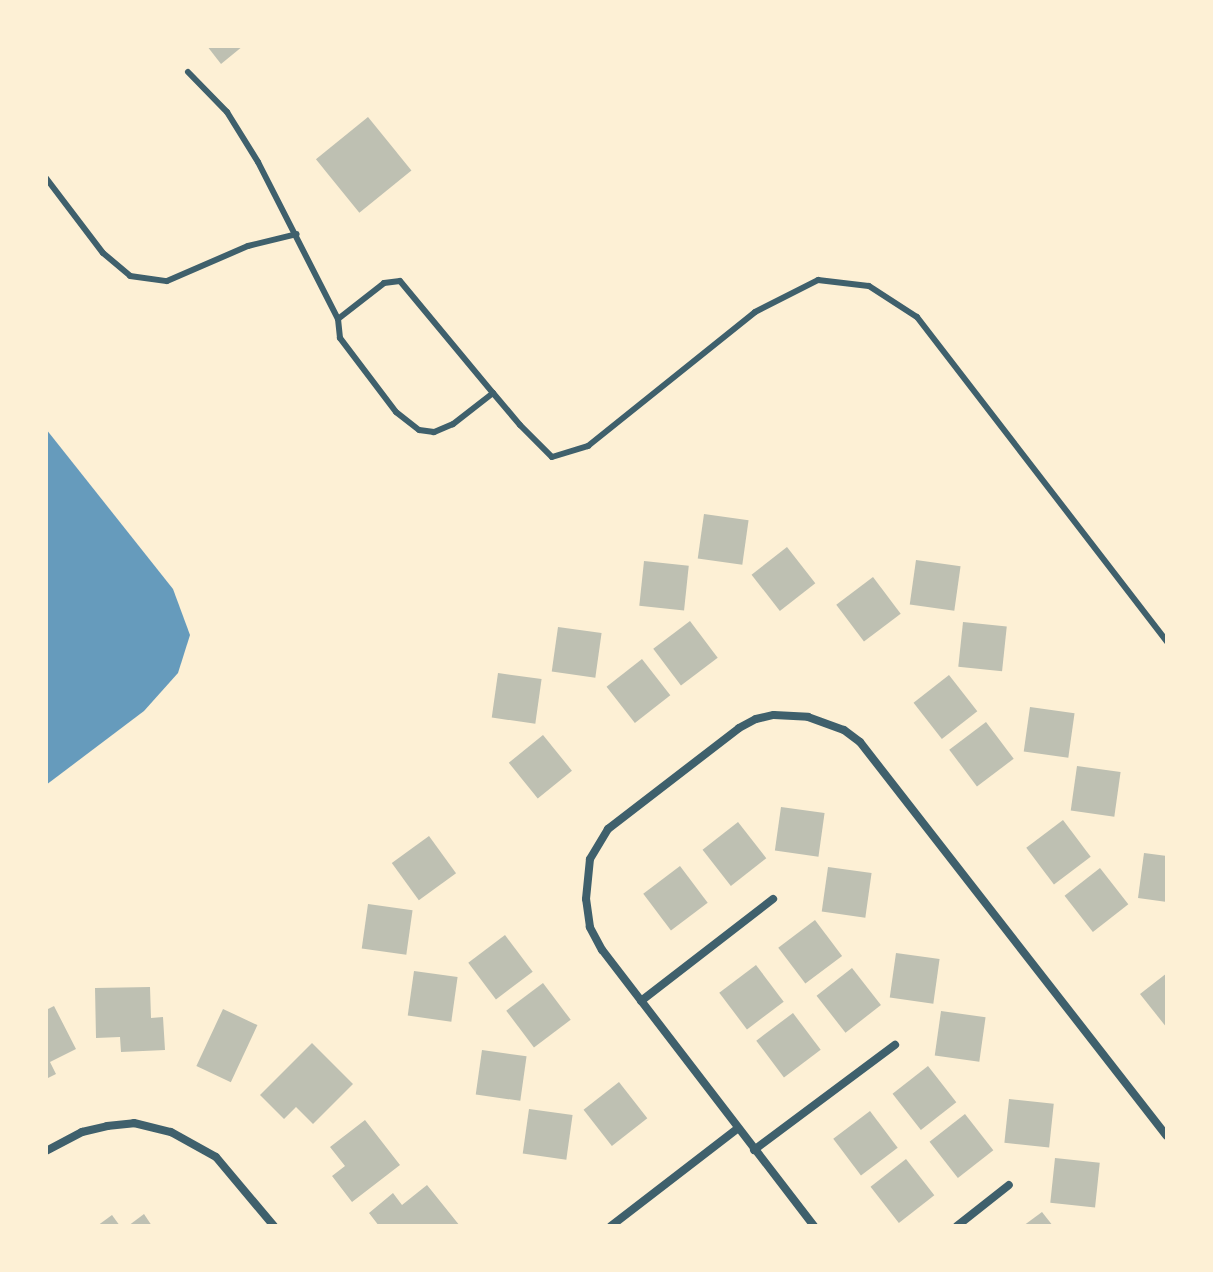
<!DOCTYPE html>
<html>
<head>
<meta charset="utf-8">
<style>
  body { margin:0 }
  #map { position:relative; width:1213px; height:1272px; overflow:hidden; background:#fdf0d5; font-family:"Exo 2",sans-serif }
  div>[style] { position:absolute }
  .water>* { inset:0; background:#669bbc }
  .building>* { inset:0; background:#bec0b2; transform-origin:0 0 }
  .service>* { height:6px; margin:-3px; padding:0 3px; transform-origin:3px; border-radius:3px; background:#3f606c }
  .minor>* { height:8px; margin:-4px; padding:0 4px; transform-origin:4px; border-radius:4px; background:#3f606c }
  span { translate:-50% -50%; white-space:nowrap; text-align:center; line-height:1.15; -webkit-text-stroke:7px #fdf0d5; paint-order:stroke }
  .frame { position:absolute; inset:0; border:48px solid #fdf0d5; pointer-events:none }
</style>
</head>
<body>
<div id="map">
  <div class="water">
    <div style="clip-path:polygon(46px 429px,173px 589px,190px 635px,178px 673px,144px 711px,46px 785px)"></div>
  </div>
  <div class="building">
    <div style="clip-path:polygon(207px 46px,243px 46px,221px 64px)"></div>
    <div style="left:368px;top:117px;width:69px;height:67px;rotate:51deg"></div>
    <div style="left:704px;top:514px;width:45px;height:45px;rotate:8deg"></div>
    <div style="left:787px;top:547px;width:46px;height:45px;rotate:52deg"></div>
    <div style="left:916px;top:560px;width:45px;height:45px;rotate:8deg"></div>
    <div style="left:644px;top:561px;width:45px;height:45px;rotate:6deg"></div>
    <div style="left:873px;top:577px;width:46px;height:46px;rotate:53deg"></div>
    <div style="left:690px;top:621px;width:46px;height:46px;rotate:53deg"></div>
    <div style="left:963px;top:622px;width:44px;height:45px;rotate:6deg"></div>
    <div style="left:558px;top:627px;width:44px;height:45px;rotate:8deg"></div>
    <div style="left:642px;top:659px;width:46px;height:45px;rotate:52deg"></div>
    <div style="left:498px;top:673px;width:44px;height:45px;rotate:8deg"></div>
    <div style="left:949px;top:675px;width:46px;height:45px;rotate:52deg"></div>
    <div style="left:1030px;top:707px;width:45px;height:45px;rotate:8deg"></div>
    <div style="left:986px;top:722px;width:46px;height:46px;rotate:53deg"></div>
    <div style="left:543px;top:735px;width:46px;height:44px;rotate:51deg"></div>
    <div style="left:1077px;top:766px;width:44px;height:45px;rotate:8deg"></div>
    <div style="left:781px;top:807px;width:44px;height:44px;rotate:8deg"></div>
    <div style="left:1063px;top:820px;width:46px;height:46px;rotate:53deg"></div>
    <div style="left:738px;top:822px;width:46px;height:45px;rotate:52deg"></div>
    <div style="left:429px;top:836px;width:46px;height:46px;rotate:54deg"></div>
    <div style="clip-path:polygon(1144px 853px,1167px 856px,1167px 902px,1138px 898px)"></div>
    <div style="left:680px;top:866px;width:46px;height:46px;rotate:53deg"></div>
    <div style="left:828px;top:867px;width:44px;height:45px;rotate:8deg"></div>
    <div style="left:1100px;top:868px;width:46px;height:45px;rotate:52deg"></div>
    <div style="left:368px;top:904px;width:45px;height:45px;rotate:8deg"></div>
    <div style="left:815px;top:920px;width:45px;height:46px;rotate:53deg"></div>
    <div style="left:505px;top:935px;width:46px;height:46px;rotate:53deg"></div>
    <div style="left:896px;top:953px;width:44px;height:45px;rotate:8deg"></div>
    <div style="left:756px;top:965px;width:46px;height:46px;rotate:53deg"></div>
    <div style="left:852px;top:968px;width:47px;height:45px;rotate:52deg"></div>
    <div style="left:414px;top:971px;width:44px;height:45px;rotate:8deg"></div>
    <div style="clip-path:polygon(1167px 973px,1167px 1028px,1140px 994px)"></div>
    <div style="left:543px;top:983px;width:46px;height:46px;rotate:53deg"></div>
    <div style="clip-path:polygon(150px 987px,151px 1018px,163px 1017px,165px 1050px,121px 1052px,120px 1037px,96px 1038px,95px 988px)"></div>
    <div style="clip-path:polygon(54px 1006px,76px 1049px,50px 1062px,56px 1074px,46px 1079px,46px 1010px)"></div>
    <div style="left:223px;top:1009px;width:38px;height:63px;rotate:25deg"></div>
    <div style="left:941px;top:1011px;width:45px;height:45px;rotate:8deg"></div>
    <div style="left:793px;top:1013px;width:46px;height:46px;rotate:53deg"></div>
    <div style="clip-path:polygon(312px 1043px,353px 1084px,313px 1124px,296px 1107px,284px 1119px,260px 1095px)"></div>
    <div style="left:482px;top:1050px;width:45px;height:45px;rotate:8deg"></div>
    <div style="left:928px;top:1066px;width:46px;height:45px;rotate:52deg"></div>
    <div style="left:619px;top:1082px;width:46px;height:45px;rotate:52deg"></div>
    <div style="left:1009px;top:1099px;width:45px;height:44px;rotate:6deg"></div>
    <div style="left:529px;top:1109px;width:44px;height:45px;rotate:8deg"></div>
    <div style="left:870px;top:1111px;width:46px;height:46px;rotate:53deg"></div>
    <div style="left:965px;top:1114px;width:46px;height:45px;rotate:52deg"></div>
    <div style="clip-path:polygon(365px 1120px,400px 1165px,352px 1202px,332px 1176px,345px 1166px,330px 1147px)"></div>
    <div style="left:1055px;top:1158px;width:45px;height:45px;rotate:6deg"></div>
    <div style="left:906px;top:1159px;width:46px;height:45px;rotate:52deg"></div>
    <div style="clip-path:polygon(427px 1185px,460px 1226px,379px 1226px,369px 1213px,393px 1193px,402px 1205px)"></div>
    <div style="clip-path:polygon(1042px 1212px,1053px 1226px,1023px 1226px)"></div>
    <div style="clip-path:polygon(144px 1214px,152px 1226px,128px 1226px)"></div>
    <div style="clip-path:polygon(112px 1215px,120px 1226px,97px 1226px)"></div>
  </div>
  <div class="service">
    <div style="left:188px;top:72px;width:56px;rotate:45.7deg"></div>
    <div style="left:227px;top:112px;width:59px;rotate:58.2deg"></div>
    <div style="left:258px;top:162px;width:176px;rotate:63deg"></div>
    <div style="left:46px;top:178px;width:94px;rotate:52.8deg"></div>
    <div style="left:103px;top:253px;width:35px;rotate:40deg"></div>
    <div style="left:130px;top:276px;width:37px;rotate:8deg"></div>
    <div style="left:167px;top:281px;width:88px;rotate:-23.4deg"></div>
    <div style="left:248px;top:246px;width:50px;rotate:-13.8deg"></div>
    <div style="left:493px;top:393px;width:51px;rotate:142.2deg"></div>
    <div style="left:453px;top:424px;width:21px;rotate:157deg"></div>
    <div style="left:434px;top:432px;width:15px;rotate:-172deg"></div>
    <div style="left:419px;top:430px;width:29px;rotate:-142deg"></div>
    <div style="left:396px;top:412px;width:93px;rotate:-127.1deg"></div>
    <div style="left:340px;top:338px;width:19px;rotate:-96deg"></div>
    <div style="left:338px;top:319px;width:58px;rotate:-38deg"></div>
    <div style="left:384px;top:283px;width:16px;rotate:-7deg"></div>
    <div style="left:400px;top:281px;width:146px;rotate:50.3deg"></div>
    <div style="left:493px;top:393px;width:42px;rotate:49.8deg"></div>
    <div style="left:520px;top:425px;width:45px;rotate:45deg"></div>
    <div style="left:552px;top:457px;width:38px;rotate:-17deg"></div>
    <div style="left:588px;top:446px;width:214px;rotate:-38.7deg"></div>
    <div style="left:755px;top:312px;width:71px;rotate:-26.9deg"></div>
    <div style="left:818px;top:280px;width:51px;rotate:6.7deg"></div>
    <div style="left:869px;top:286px;width:57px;rotate:32.9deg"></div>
    <div style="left:917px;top:317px;width:410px;rotate:52.4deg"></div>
  </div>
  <div class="minor">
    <div style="left:641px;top:1001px;width:167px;rotate:-37.7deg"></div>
    <div style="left:754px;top:1150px;width:176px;rotate:-36.7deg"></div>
    <div style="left:46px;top:1151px;width:41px;rotate:-27.8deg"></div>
    <div style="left:82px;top:1132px;width:26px;rotate:-13deg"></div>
    <div style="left:107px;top:1126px;width:27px;rotate:-6deg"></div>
    <div style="left:134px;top:1123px;width:38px;rotate:14deg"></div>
    <div style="left:171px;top:1132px;width:51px;rotate:29.1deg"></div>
    <div style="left:216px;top:1157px;width:90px;rotate:50deg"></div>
    <div style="left:611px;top:1226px;width:159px;rotate:-37.6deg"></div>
    <div style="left:814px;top:1226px;width:348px;rotate:-127.5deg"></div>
    <div style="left:602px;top:950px;width:26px;rotate:-118deg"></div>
    <div style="left:590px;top:927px;width:28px;rotate:-98deg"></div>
    <div style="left:586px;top:899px;width:40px;rotate:-84.3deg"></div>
    <div style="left:590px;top:859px;width:35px;rotate:-59deg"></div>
    <div style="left:608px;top:829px;width:165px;rotate:-37.6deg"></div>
    <div style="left:739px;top:728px;width:19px;rotate:-28deg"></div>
    <div style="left:756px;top:719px;width:18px;rotate:-13deg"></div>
    <div style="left:774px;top:715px;width:34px;rotate:3deg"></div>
    <div style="left:808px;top:717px;width:38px;rotate:20deg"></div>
    <div style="left:844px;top:730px;width:20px;rotate:37deg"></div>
    <div style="left:860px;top:742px;width:499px;rotate:52.1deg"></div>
    <div style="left:957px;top:1226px;width:66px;rotate:-38.3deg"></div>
  </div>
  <div class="frame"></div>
</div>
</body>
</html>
